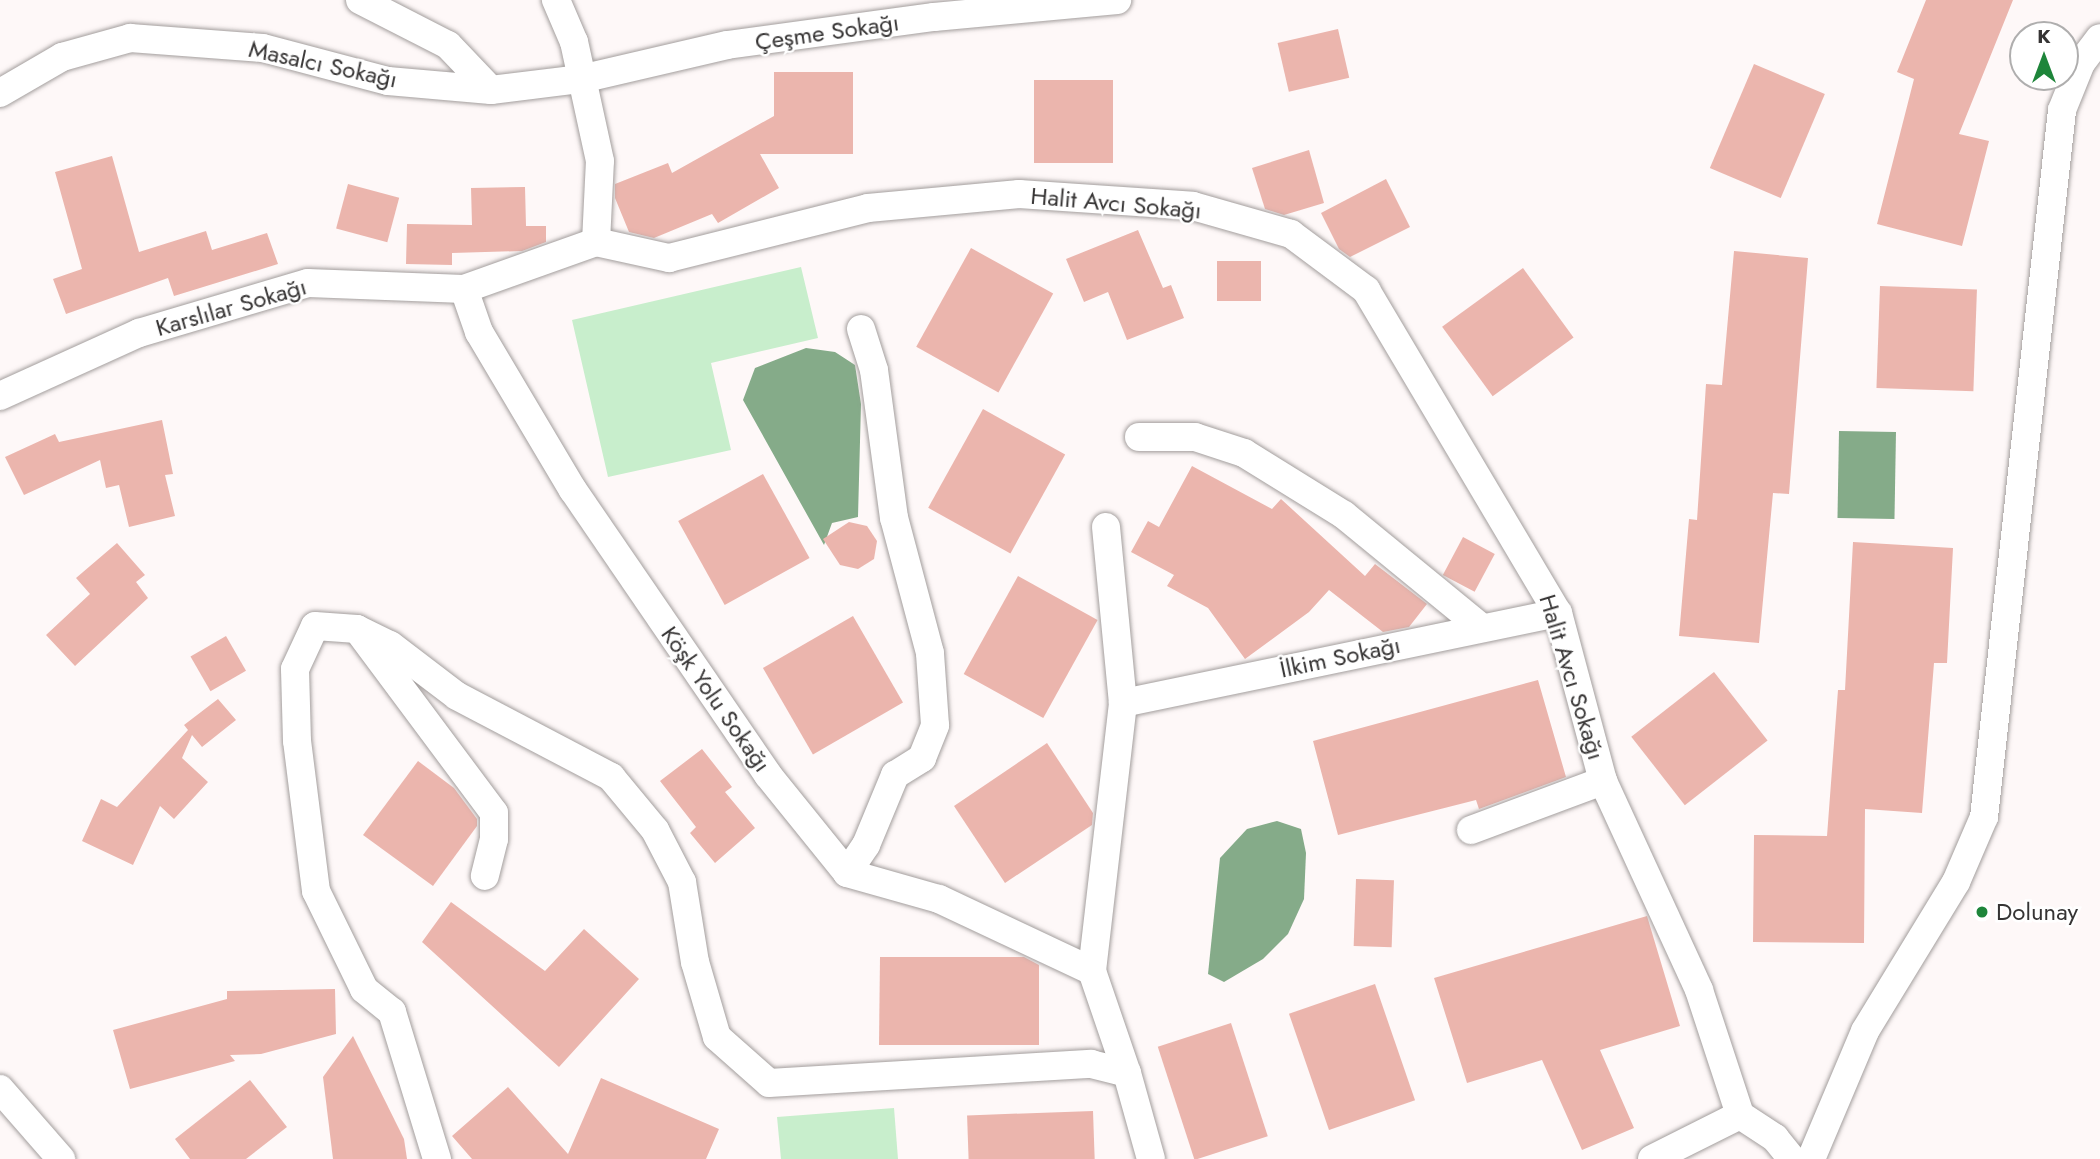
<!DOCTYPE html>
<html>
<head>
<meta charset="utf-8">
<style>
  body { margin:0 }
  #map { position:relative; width:2100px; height:1159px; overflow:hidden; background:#fef8f8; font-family:Jost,sans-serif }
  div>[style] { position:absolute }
  .green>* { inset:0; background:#c8eecc }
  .water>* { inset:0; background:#85ab89; transform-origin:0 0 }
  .building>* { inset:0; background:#ebb5ad; transform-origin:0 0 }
  .roads { filter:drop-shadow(0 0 2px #a39e9d) drop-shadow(0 0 2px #a39e9d) }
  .minor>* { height:28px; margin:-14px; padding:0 14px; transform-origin:14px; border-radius:14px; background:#fff }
  .dots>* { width:19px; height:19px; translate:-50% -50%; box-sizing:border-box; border:4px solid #fff; border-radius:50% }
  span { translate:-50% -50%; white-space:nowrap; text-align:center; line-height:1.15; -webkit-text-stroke:5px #fff; paint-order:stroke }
  .street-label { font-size:24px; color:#363434 }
  .poi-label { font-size:24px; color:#363434 }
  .left { translate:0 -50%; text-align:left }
  .north { position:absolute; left:2009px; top:21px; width:70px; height:70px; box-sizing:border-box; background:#fff; border:2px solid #afaeae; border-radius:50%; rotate:0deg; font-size:19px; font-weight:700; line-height:28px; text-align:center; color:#363434 }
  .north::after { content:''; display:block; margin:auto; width:24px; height:32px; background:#1e853a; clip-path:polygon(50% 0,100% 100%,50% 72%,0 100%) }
</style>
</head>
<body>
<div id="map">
  <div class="green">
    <div style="clip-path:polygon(801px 267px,818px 338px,711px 363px,731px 450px,608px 477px,572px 320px)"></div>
    <div style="clip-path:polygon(894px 1108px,898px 1159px,781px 1159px,777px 1117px)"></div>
  </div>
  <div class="water">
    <div style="clip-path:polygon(806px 348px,835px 352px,855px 365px,861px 404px,858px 517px,832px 523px,824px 545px,743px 400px,755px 368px)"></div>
    <div style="left:1839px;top:431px;width:57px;height:87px;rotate:1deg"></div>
    <div style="clip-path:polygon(1277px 821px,1301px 829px,1306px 853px,1304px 899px,1288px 934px,1263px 959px,1224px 982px,1208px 974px,1220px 858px,1247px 829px)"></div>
  </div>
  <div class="building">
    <div style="clip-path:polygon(1926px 0,2013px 0,1959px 134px,1989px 141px,1962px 246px,1877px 224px,1914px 79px,1897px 72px)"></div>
    <div style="left:1338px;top:29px;width:50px;height:62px;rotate:77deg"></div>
    <div style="left:1754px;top:64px;width:77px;height:113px;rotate:23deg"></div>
    <div style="clip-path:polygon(774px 72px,853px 72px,853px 154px,760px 154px,779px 188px,718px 223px,712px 214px,654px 238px,629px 232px,615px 198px,615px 184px,668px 163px,672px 173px,774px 116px)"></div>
    <div style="left:1034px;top:80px;width:79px;height:83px"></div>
    <div style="clip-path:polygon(1309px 150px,1324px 203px,1284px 215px,1265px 209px,1252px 168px)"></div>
    <div style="clip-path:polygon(112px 156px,139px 252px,206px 231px,212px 250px,267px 233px,278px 264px,174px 296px,168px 278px,66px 314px,53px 279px,82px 269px,55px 172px)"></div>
    <div style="clip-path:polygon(1386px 179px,1410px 227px,1350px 257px,1339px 249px,1321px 213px)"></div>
    <div style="left:348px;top:184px;width:53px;height:46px;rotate:15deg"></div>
    <div style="clip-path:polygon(525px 187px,526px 226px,546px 226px,546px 242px,522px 251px,452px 253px,452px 265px,406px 264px,407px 224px,472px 225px,471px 188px)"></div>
    <div style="clip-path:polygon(1138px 230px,1163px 288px,1171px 285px,1184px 318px,1127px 340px,1108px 292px,1084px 302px,1066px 259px)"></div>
    <div style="left:971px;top:248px;width:94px;height:113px;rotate:29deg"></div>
    <div style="clip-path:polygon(1734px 251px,1808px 258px,1789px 494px,1773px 493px,1759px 643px,1679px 636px,1689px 519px,1697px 520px,1706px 384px,1722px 385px)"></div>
    <div style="left:1217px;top:261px;width:44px;height:40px"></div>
    <div style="left:1523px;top:268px;width:86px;height:100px;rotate:54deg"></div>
    <div style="left:1880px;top:286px;width:97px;height:102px;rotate:2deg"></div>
    <div style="left:983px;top:409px;width:94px;height:113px;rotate:29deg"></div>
    <div style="clip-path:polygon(162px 420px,173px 474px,165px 475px,175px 516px,129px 527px,119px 485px,106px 488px,100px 460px,24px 495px,5px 457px,55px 434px,59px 442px)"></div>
    <div style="clip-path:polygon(1192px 466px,1272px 509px,1281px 499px,1365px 576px,1375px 564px,1427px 604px,1409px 627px,1383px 632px,1329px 590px,1309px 612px,1245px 659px,1208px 608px,1167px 586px,1174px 575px,1131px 552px,1148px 521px,1159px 527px)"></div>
    <div style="left:763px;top:474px;width:96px;height:97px;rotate:61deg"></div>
    <div style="clip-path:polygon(849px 522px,867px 526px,877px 541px,874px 559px,858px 569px,840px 565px,823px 539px)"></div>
    <div style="left:1463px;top:537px;width:36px;height:43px;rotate:28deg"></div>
    <div style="clip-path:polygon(1853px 542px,1953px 548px,1947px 663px,1934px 663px,1922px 813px,1865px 809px,1864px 943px,1753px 942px,1754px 835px,1827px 836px,1838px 690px,1845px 690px)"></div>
    <div style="clip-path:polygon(117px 543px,145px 575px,136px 582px,148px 598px,75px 666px,46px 635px,90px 594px,76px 578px)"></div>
    <div style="left:1018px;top:576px;width:91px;height:112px;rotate:29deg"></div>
    <div style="left:853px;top:616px;width:100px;height:104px;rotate:60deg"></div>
    <div style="left:226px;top:636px;width:40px;height:41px;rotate:60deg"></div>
    <div style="left:1714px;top:672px;width:87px;height:105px;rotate:52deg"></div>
    <div style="clip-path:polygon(1538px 680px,1566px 777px,1479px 809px,1476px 800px,1338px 835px,1313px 741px)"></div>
    <div style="clip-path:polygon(218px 699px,236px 720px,202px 747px,192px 735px,182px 758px,208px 782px,174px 819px,160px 806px,133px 865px,82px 841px,101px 799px,117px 807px,188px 730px,184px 725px)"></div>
    <div style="clip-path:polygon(1047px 743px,1093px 813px,1092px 825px,1005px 883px,954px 806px)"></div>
    <div style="clip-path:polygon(702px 749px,732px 787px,725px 792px,755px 828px,715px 863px,690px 833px,696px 827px,660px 781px)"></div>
    <div style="clip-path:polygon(418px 761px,454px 788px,477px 819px,477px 826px,433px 886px,363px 835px)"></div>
    <div style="left:1356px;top:879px;width:38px;height:67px;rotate:2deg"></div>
    <div style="clip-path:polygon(451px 902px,545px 971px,584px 929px,639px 979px,559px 1067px,422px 942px)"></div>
    <div style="clip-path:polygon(1647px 916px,1680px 1026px,1600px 1050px,1634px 1128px,1582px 1150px,1542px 1060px,1467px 1083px,1434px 978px)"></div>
    <div style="clip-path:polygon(880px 957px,1024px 957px,1039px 965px,1039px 1045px,879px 1045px)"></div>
    <div style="left:1375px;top:984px;width:123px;height:91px;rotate:71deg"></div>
    <div style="clip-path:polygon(335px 989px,336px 1034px,261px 1054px,230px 1055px,235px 1061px,130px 1089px,113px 1030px,227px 999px,227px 991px)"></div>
    <div style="left:1231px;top:1023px;width:119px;height:77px;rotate:72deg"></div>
    <div style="clip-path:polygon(353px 1036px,404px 1139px,407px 1159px,333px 1159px,323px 1077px)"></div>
    <div style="clip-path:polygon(601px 1078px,719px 1129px,706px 1159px,472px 1159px,452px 1136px,508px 1087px,568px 1154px)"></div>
    <div style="clip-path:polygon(250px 1080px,287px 1127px,246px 1159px,190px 1159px,175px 1139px)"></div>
    <div style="left:1093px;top:1111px;width:48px;height:126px;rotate:88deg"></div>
  </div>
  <div class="roads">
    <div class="minor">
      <div style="left:360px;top:0;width:99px;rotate:27.1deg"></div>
      <div style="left:448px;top:45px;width:62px;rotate:46.3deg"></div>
      <div style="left:491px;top:90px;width:91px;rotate:-7deg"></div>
      <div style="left:581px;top:79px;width:150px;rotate:-13.1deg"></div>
      <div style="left:727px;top:45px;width:209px;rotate:-7.7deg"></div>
      <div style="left:934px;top:17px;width:184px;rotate:-5.3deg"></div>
      <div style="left:0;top:93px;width:72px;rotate:-30.1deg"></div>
      <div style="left:62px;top:57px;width:71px;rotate:-15.6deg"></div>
      <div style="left:130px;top:38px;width:133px;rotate:4.3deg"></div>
      <div style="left:263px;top:48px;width:129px;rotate:14.8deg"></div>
      <div style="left:388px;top:81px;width:103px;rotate:5deg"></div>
      <div style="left:596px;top:242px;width:75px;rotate:12.4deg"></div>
      <div style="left:669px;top:258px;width:205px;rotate:-14.1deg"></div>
      <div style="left:868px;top:208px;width:152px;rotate:-5.3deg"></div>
      <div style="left:1019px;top:194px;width:174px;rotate:3.9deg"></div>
      <div style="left:1193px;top:206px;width:102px;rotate:15.9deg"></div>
      <div style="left:1291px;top:234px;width:94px;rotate:36.7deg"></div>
      <div style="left:1366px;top:290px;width:376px;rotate:59.3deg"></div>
      <div style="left:1558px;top:613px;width:174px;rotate:75deg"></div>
      <div style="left:1603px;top:781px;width:230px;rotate:65.3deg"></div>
      <div style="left:1699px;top:990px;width:132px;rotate:71.8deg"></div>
      <div style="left:464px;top:289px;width:46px;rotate:70.8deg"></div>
      <div style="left:479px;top:332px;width:184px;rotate:59.3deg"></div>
      <div style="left:573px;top:490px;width:345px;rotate:55.6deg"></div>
      <div style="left:768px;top:775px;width:126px;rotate:51.1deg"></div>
      <div style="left:847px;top:873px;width:96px;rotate:15.8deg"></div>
      <div style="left:939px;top:899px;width:169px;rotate:25.2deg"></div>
      <div style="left:0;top:396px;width:153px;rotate:-24.4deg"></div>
      <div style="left:139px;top:333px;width:176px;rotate:-16.5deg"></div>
      <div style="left:308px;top:283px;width:156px;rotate:2.2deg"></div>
      <div style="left:464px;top:289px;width:140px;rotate:-19.6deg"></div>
      <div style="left:596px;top:242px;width:81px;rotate:-87.2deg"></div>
      <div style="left:600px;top:161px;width:122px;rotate:-102.3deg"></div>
      <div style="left:574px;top:42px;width:46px;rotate:-113.2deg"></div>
      <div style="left:1139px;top:437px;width:56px"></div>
      <div style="left:1195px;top:437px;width:52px;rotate:18.1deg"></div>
      <div style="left:1244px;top:453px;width:118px;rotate:31.8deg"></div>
      <div style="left:1344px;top:515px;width:177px;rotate:39.3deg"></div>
      <div style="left:1106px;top:527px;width:177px;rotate:84.5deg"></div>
      <div style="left:1123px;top:703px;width:270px;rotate:96.6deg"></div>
      <div style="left:1092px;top:971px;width:108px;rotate:71.1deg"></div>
      <div style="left:357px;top:629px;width:37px;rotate:26deg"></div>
      <div style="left:390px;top:645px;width:84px;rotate:37.3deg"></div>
      <div style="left:457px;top:696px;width:174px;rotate:27.7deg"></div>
      <div style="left:611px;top:777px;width:69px;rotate:50.3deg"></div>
      <div style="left:655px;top:830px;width:59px;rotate:62.6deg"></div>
      <div style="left:682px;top:882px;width:81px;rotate:80.8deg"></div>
      <div style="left:695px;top:962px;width:78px;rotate:73.7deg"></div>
      <div style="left:717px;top:1037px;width:69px;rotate:41.5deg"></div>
      <div style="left:769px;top:1083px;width:323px;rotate:-3.4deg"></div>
      <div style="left:1091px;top:1064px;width:37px;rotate:14deg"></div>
      <div style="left:1127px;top:1073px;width:89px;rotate:74.4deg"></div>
      <div style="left:1123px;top:703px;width:444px;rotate:-11.7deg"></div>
      <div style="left:1471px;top:830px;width:141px;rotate:-20.4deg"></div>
      <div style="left:847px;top:873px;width:34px;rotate:-56deg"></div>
      <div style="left:866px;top:845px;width:76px;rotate:-67.5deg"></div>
      <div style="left:895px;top:775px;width:32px;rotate:-32deg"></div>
      <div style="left:922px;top:758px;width:35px;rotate:-68deg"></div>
      <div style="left:935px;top:725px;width:72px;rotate:-94deg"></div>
      <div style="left:930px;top:653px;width:140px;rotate:-104.9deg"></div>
      <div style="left:894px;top:518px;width:149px;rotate:-97.7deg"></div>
      <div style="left:874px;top:370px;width:43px;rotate:-107.6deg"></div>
      <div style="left:0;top:1089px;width:93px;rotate:48.9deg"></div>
      <div style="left:1740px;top:1115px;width:42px;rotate:33.3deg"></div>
      <div style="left:1775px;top:1138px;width:27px;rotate:51deg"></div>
      <div style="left:437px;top:1159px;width:154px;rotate:-107deg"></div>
      <div style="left:392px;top:1012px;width:36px;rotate:-141deg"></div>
      <div style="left:364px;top:989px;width:109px;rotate:-116.1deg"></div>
      <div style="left:316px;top:891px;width:151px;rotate:-97.2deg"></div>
      <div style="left:297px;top:741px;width:72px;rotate:-91.6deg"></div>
      <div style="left:295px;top:669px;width:47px;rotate:-65.1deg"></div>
      <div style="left:315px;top:626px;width:42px;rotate:4.1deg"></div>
      <div style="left:357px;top:629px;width:229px;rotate:53.3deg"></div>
      <div style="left:494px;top:813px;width:26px;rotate:90deg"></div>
      <div style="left:494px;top:839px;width:38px;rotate:104deg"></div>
      <div style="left:1652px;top:1159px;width:98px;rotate:-26.6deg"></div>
      <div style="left:1811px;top:1159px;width:139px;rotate:-67.1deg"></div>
      <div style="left:1865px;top:1031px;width:175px;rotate:-58.6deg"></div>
      <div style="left:1956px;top:882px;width:71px;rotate:-66.7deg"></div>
      <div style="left:1984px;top:817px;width:711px;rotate:-83.7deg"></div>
      <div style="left:2062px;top:110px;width:51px;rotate:-68deg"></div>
      <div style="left:2081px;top:63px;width:31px;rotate:-53deg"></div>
    </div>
  </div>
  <div class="dots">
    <div style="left:1982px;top:912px;background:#1e853a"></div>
  </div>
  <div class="street-label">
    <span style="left:827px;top:32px;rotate:-8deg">Çeşme Sokağı</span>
    <span style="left:323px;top:64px;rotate:12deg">Masalcı Sokağı</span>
    <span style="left:1116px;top:203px;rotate:5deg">Halit Avcı Sokağı</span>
    <span style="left:231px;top:307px;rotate:-16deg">Karslılar Sokağı</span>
    <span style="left:1340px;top:657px;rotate:-12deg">İlkim Sokağı</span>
    <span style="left:1572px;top:677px;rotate:73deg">Halit Avcı Sokağı</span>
    <span style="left:716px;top:699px;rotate:55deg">Köşk Yolu Sokağı</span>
  </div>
  <div class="poi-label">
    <span class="left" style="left:1996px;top:912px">Dolunay</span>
  </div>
  <div class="north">K</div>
</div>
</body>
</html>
